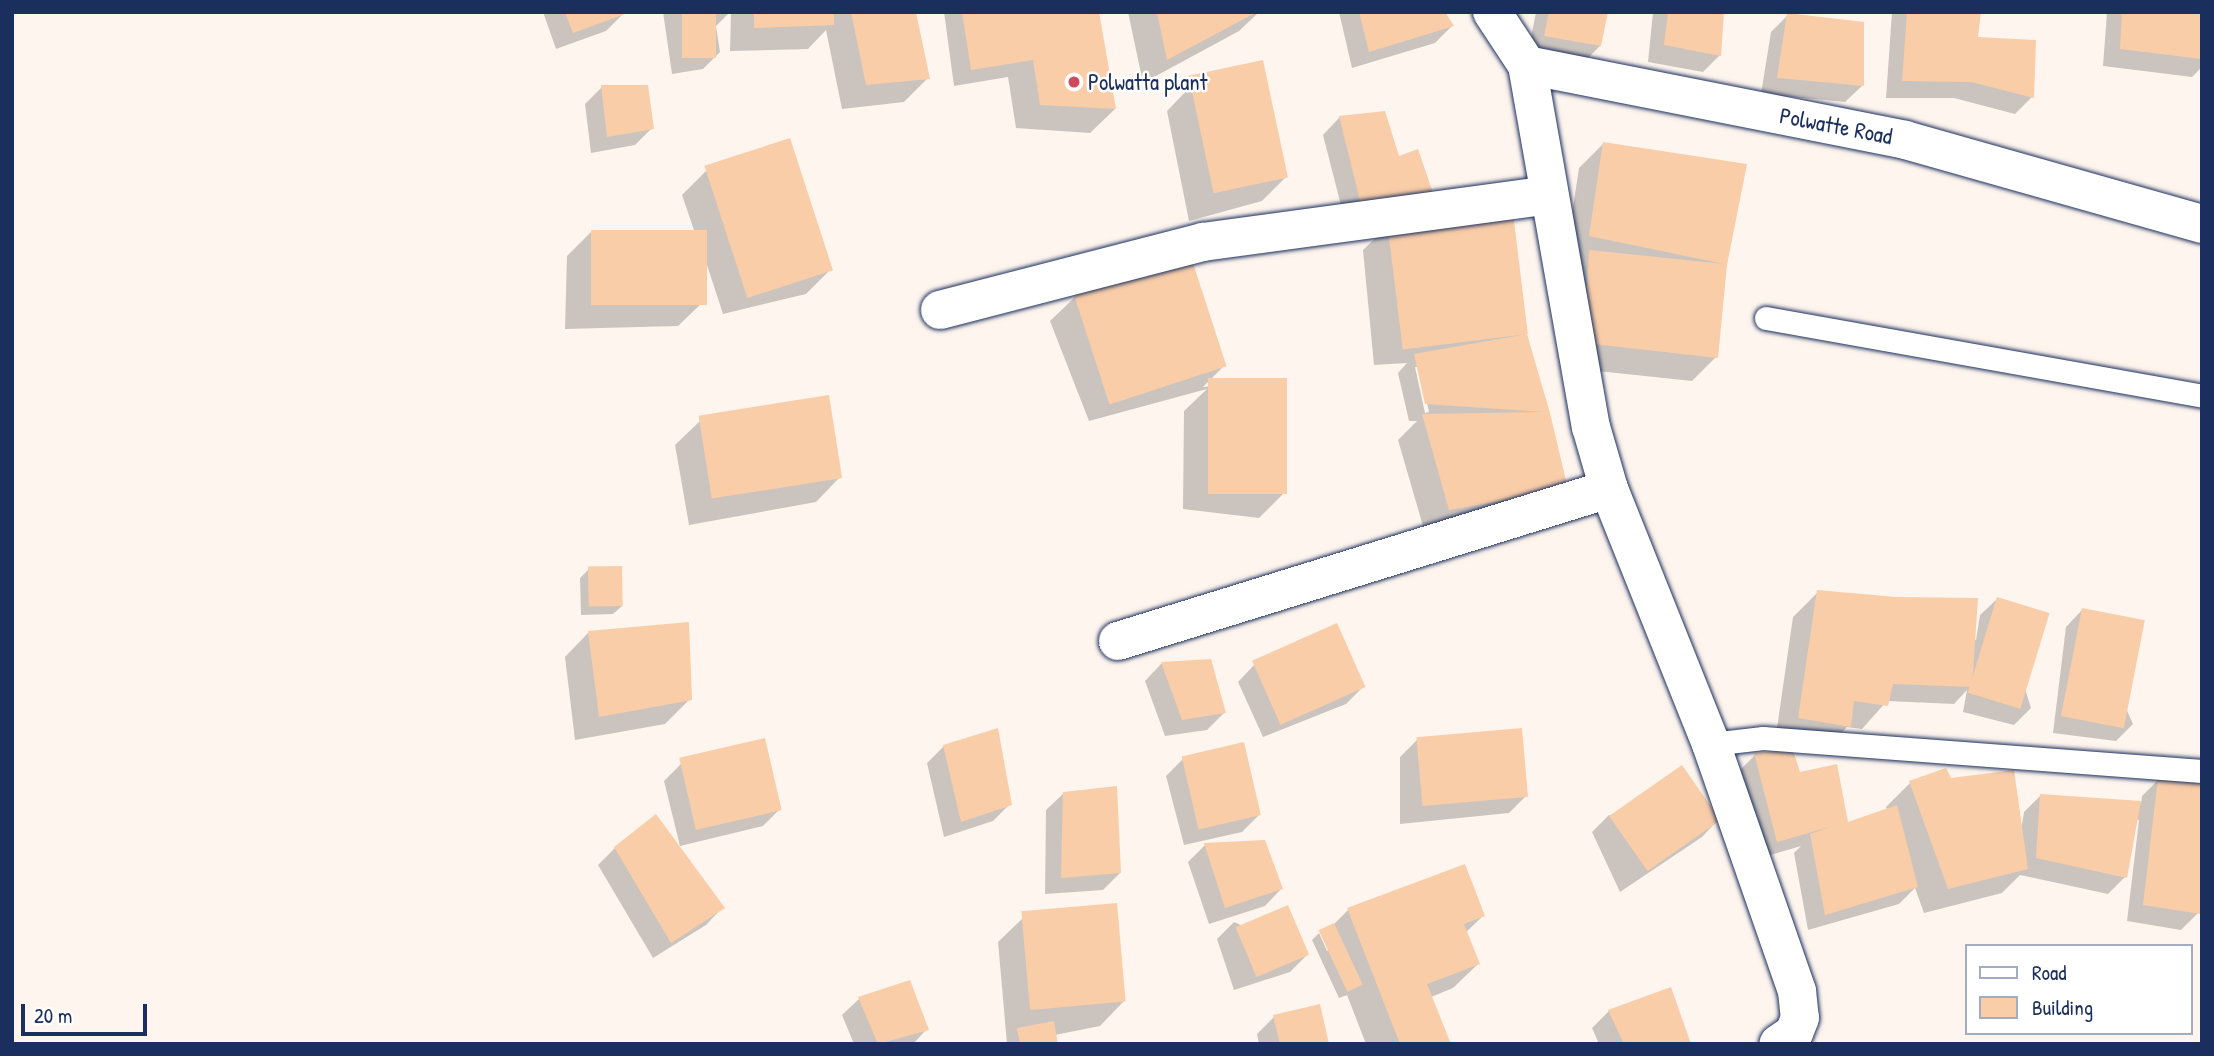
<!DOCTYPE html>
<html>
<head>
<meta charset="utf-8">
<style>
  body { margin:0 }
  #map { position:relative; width:2214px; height:1056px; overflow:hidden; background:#fef5ee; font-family:"Patrick Hand",sans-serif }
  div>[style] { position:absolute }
  .shadow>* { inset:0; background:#0003 }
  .building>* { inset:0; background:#f9cda8; transform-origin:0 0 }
  .roads { filter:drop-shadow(0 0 2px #1b2f5e) drop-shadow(0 0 2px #1b2f5e) }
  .service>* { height:23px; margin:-11.5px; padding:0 11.5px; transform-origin:11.5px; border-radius:11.5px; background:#fff }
  .minor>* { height:38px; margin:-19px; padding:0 19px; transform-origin:19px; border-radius:19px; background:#fff }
  .tertiary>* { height:38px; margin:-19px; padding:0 19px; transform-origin:19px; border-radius:19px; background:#fff }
  .dots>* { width:19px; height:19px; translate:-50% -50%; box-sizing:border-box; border:4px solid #fff; border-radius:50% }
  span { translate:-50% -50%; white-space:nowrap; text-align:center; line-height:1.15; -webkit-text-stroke:5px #fff; paint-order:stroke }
  .poi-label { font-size:23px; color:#1b2f5e }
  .left { translate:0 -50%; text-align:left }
  .street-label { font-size:23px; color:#1b2f5e }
  .frame { position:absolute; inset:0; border:14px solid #1b2f5e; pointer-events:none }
  .legend { position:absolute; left:1965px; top:944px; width:228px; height:91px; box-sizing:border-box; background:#fff; border:2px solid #a4acbf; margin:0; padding:9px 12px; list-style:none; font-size:21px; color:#1b2f5e }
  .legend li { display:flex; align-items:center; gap:14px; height:35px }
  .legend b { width:35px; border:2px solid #a4acbf }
  .scale { position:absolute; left:21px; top:1004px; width:126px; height:32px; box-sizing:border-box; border:4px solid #1b2f5e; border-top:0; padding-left:9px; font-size:21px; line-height:24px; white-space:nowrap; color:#1b2f5e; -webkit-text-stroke:5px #fff; paint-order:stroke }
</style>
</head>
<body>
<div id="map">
  <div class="shadow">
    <div style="clip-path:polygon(543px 12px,623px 12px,623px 14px,606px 31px,556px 49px)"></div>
    <div style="clip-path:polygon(663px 12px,730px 12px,716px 26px,720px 52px,703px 69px,672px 74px)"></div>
    <div style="clip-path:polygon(731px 12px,914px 12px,928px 78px,904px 102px,842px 109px,826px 30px,808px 49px,730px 51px)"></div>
    <div style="clip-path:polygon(944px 12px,1097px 12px,1115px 109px,1090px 133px,1016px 128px,1008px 77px,954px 86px)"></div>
    <div style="clip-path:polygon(1128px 12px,1259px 12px,1239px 31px,1143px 83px)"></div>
    <div style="clip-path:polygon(1339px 12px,1443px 12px,1452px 26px,1435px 43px,1352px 68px)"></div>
    <div style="clip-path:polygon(1536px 12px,1606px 12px,1600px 46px,1583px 63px,1528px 53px)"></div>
    <div style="clip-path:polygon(1653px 12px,1722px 12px,1720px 55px,1703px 72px,1648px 62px)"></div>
    <div style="clip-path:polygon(1892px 12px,1979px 12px,1976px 38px,2032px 97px,2015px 114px,1954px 98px,1886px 98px)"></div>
    <div style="clip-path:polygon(2107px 12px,2202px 12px,2202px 67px,2192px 77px,2103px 66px)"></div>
    <div style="clip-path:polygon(1788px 15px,1862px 86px,1845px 102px,1761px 94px,1771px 32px)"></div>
    <div style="clip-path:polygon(1191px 86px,1286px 177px,1262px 201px,1189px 221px,1167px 111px)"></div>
    <div style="clip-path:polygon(602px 87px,652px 128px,635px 145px,591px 153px,585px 104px)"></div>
    <div style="clip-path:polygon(1384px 113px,1398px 158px,1346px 225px,1323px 135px,1339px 118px)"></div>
    <div style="clip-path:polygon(1604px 143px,1725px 264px,1716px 357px,1692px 381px,1560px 367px,1565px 260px,1579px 168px)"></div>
    <div style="clip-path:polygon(707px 170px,830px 270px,806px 294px,723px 314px,705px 259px,703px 302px,678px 326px,565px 329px,567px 256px,592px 231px,695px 233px,682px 195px)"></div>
    <div style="clip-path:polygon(evenodd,1388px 226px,1525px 334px,1549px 413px,1566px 488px,1425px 533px,1398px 440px,1417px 421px,1409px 421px,1398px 373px,1407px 363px,1374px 365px,1363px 250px,1388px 226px,1415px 367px,1419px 367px,1429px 412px,1425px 413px,1415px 367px)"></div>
    <div style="clip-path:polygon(1075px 297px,1224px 366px,1203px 387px,1285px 380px,1284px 493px,1259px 518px,1183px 509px,1184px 411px,1207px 389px,1089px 421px,1050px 321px)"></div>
    <div style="clip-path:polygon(700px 421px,840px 477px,816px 502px,689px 525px,675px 445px)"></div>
    <div style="clip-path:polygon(588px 570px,622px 606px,613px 614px,581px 615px,580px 578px)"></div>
    <div style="clip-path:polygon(1818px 592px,1976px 640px,1980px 615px,1997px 599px,2031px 708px,2014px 725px,1963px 712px,1967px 690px,1954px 704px,1887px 701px,1862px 729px,1847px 727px,1825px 750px,1775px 742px,1793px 617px)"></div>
    <div style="clip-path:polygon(2082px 610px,2133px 724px,2116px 741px,2053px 733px,2066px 627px)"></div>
    <div style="clip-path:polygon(589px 632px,690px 699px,665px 724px,575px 740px,565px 657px)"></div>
    <div style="clip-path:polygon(1210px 661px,1224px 713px,1207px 730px,1165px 736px,1145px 681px,1161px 664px)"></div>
    <div style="clip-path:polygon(1254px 665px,1363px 687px,1346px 704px,1263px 737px,1238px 682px)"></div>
    <div style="clip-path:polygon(1417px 740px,1526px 796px,1509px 813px,1400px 824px,1400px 757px)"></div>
    <div style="clip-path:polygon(944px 746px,1010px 804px,993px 821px,944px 837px,927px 763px)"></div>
    <div style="clip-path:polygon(1755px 755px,1798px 774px,1846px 824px,1887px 810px,1886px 807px,1910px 783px,1950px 779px,2021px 830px,2024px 812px,2041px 795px,2141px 803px,2142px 796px,2159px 779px,2202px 786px,2202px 886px,2198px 913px,2181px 930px,2127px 921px,2139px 820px,2136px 819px,2125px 877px,2108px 894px,2020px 875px,2002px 893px,1924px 913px,1915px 888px,1899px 904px,1808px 930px,1794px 853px,1801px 846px,1760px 858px,1738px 772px)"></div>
    <div style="clip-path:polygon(1183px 759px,1259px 815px,1242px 832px,1184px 845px,1166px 776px)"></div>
    <div style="clip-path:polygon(681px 764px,780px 809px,763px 826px,680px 846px,664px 781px)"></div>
    <div style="clip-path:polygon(1064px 793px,1120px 873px,1103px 890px,1045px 894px,1046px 810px)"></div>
    <div style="clip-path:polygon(1609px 815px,1718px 820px,1702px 837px,1620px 892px,1592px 832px)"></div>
    <div style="clip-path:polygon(1263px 842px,1281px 889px,1265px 906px,1209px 924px,1188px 862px,1205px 845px)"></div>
    <div style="clip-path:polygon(615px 848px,722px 908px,706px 925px,653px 958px,598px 865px)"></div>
    <div style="clip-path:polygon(1348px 910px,1483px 916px,1465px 933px,1478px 964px,1453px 988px,1431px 997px,1449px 1044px,1366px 1044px,1347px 995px,1339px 998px,1312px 940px,1319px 933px,1327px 951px,1329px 950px,1332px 926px)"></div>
    <div style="clip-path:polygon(1023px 918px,1124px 1001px,1100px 1026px,1055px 1035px,1056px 1044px,1007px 1044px,998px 942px)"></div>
    <div style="clip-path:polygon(1234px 922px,1307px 955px,1290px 972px,1234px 990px,1217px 939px)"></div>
    <div style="clip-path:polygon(859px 999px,927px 1029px,913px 1044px,854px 1044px,842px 1015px)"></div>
    <div style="clip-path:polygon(1609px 1011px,1689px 1044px,1599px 1044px,1592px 1028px)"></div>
    <div style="clip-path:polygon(1274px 1017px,1328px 1044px,1259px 1044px,1257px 1034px)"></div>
  </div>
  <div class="building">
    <div style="clip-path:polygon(565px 12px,625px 12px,625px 14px,573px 33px)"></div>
    <div style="left:682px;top:12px;width:34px;height:46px"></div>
    <div style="clip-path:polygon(754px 12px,834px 12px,834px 25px,754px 28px)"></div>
    <div style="clip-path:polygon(851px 12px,916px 12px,930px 79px,866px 85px)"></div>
    <div style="clip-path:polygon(962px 12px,1099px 12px,1116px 109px,1040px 105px,1033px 60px,971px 70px)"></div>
    <div style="clip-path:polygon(1157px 12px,1257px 12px,1167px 60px)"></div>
    <div style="clip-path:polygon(1359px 12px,1445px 12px,1454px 26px,1369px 52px)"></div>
    <div style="clip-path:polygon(1549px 12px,1608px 12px,1601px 46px,1544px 36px)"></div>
    <div style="clip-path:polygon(1668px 12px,1724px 12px,1721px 56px,1664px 45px)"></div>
    <div style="clip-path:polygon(1907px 12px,1981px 12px,1978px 37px,2036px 40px,2034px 98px,1971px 82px,1902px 81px)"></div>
    <div style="clip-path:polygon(2122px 12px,2202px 12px,2202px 59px,2120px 49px)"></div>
    <div style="clip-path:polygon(1787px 13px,1864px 22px,1864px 86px,1777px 78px)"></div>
    <div style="left:1263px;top:60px;width:120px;height:76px;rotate:78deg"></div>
    <div style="clip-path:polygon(601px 85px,648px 85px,654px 129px,607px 137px)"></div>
    <div style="clip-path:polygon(1385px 111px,1399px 156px,1418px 149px,1433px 193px,1362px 209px,1339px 116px)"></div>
    <div style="left:790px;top:138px;width:139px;height:90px;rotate:72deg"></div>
    <div style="clip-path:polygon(1603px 142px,1747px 164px,1727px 265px,1718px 358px,1584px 343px,1589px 250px,1724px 264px,1589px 236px)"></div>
    <div style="left:1513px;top:213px;width:122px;height:126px;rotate:83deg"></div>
    <div style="left:591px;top:230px;width:116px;height:75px"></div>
    <div style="left:1191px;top:257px;width:115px;height:123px;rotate:72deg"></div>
    <div style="clip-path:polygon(1527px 334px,1550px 413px,1568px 489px,1449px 510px,1422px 414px,1544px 412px,1425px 404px,1414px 354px)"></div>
    <div style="left:1287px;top:378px;width:116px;height:79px;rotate:90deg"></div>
    <div style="left:829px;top:395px;width:84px;height:132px;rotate:81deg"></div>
    <div style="left:622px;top:566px;width:40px;height:34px;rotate:89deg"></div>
    <div style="clip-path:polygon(1817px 590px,1896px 597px,1978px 598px,1972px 687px,1893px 684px,1888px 706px,1854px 701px,1851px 727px,1798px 718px)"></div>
    <div style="left:1997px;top:597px;width:55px;height:100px;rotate:17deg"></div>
    <div style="left:2082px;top:608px;width:64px;height:110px;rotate:11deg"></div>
    <div style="clip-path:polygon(689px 622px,692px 700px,599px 717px,588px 631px)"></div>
    <div style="left:1337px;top:623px;width:70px;height:93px;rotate:66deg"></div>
    <div style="clip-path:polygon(1211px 659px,1226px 713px,1182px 720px,1161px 662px)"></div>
    <div style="clip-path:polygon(998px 728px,1012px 805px,961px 822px,943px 745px)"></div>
    <div style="left:1522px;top:728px;width:69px;height:106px;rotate:85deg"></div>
    <div style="left:765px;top:738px;width:74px;height:88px;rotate:77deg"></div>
    <div style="left:1244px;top:742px;width:75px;height:64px;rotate:77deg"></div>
    <div style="clip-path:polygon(1793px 750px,1800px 772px,1837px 764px,1848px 822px,1897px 805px,1918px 887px,1825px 915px,1810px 834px,1833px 826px,1777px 842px,1754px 753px)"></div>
    <div style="left:1682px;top:765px;width:67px;height:89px;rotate:55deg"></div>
    <div style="clip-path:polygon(1946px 768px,1951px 778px,2014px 770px,2028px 869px,1948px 889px,1909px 781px)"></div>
    <div style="clip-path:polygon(2158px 778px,2202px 784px,2200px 914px,2143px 905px)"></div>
    <div style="clip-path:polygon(1117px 786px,1121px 873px,1061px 878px,1063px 792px)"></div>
    <div style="clip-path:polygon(2040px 794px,2141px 801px,2127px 878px,2036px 858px)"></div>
    <div style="clip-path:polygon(656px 814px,725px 908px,671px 943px,614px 847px)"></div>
    <div style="clip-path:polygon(1265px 840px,1283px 889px,1225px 908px,1204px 843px)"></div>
    <div style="clip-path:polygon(1465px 864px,1485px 916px,1464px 924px,1480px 964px,1427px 984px,1451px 1044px,1400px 1044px,1347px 908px)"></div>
    <div style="left:1117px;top:903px;width:99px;height:96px;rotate:85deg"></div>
    <div style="left:1288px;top:905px;width:54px;height:57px;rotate:67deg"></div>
    <div style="left:1334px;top:923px;width:68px;height:17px;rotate:65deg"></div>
    <div style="clip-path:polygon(910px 980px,929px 1030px,878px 1044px,858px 997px)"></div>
    <div style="clip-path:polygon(1671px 987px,1691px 1044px,1624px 1044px,1608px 1010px)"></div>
    <div style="clip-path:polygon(1320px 1004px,1329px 1044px,1280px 1044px,1273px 1015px)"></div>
    <div style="clip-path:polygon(1054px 1021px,1058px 1044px,1020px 1044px,1017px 1028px)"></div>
  </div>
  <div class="roads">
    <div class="service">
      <div style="left:1766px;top:318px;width:443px;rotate:10.1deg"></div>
      <div style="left:1711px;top:744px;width:52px;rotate:-6.6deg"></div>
      <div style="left:1763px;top:738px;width:440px;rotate:4.3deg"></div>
    </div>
    <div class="minor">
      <div style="left:1527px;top:65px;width:368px;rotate:80deg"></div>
      <div style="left:1591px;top:427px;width:65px;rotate:73.8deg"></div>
      <div style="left:1609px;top:489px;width:275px;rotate:68.2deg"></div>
      <div style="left:1711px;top:744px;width:262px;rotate:70.8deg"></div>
      <div style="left:1797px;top:991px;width:27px;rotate:84deg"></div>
      <div style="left:1800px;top:1018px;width:16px;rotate:112deg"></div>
      <div style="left:1794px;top:1033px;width:19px;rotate:145deg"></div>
      <div style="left:940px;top:310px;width:272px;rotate:-14.5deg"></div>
      <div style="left:1203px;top:242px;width:349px;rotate:-7.7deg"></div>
      <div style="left:1118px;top:641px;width:514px;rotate:-17.2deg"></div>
    </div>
    <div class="tertiary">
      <div style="left:1492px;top:12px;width:64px;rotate:56.6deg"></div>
      <div style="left:1527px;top:65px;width:385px;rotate:11.2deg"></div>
      <div style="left:1905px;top:140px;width:309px;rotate:15.8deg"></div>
    </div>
  </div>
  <div class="dots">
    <div style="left:1074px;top:82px;background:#d1495b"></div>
  </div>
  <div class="poi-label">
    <span class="left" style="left:1088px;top:82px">Polwatta plant</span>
  </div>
  <div class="street-label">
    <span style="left:1836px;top:126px;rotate:11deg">Polwatte Road</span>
  </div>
  <div class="frame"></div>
  <ul class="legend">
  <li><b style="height:9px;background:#fff"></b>Road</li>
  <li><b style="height:19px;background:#f9cda8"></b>Building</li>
  </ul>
  <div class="scale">20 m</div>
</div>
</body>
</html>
